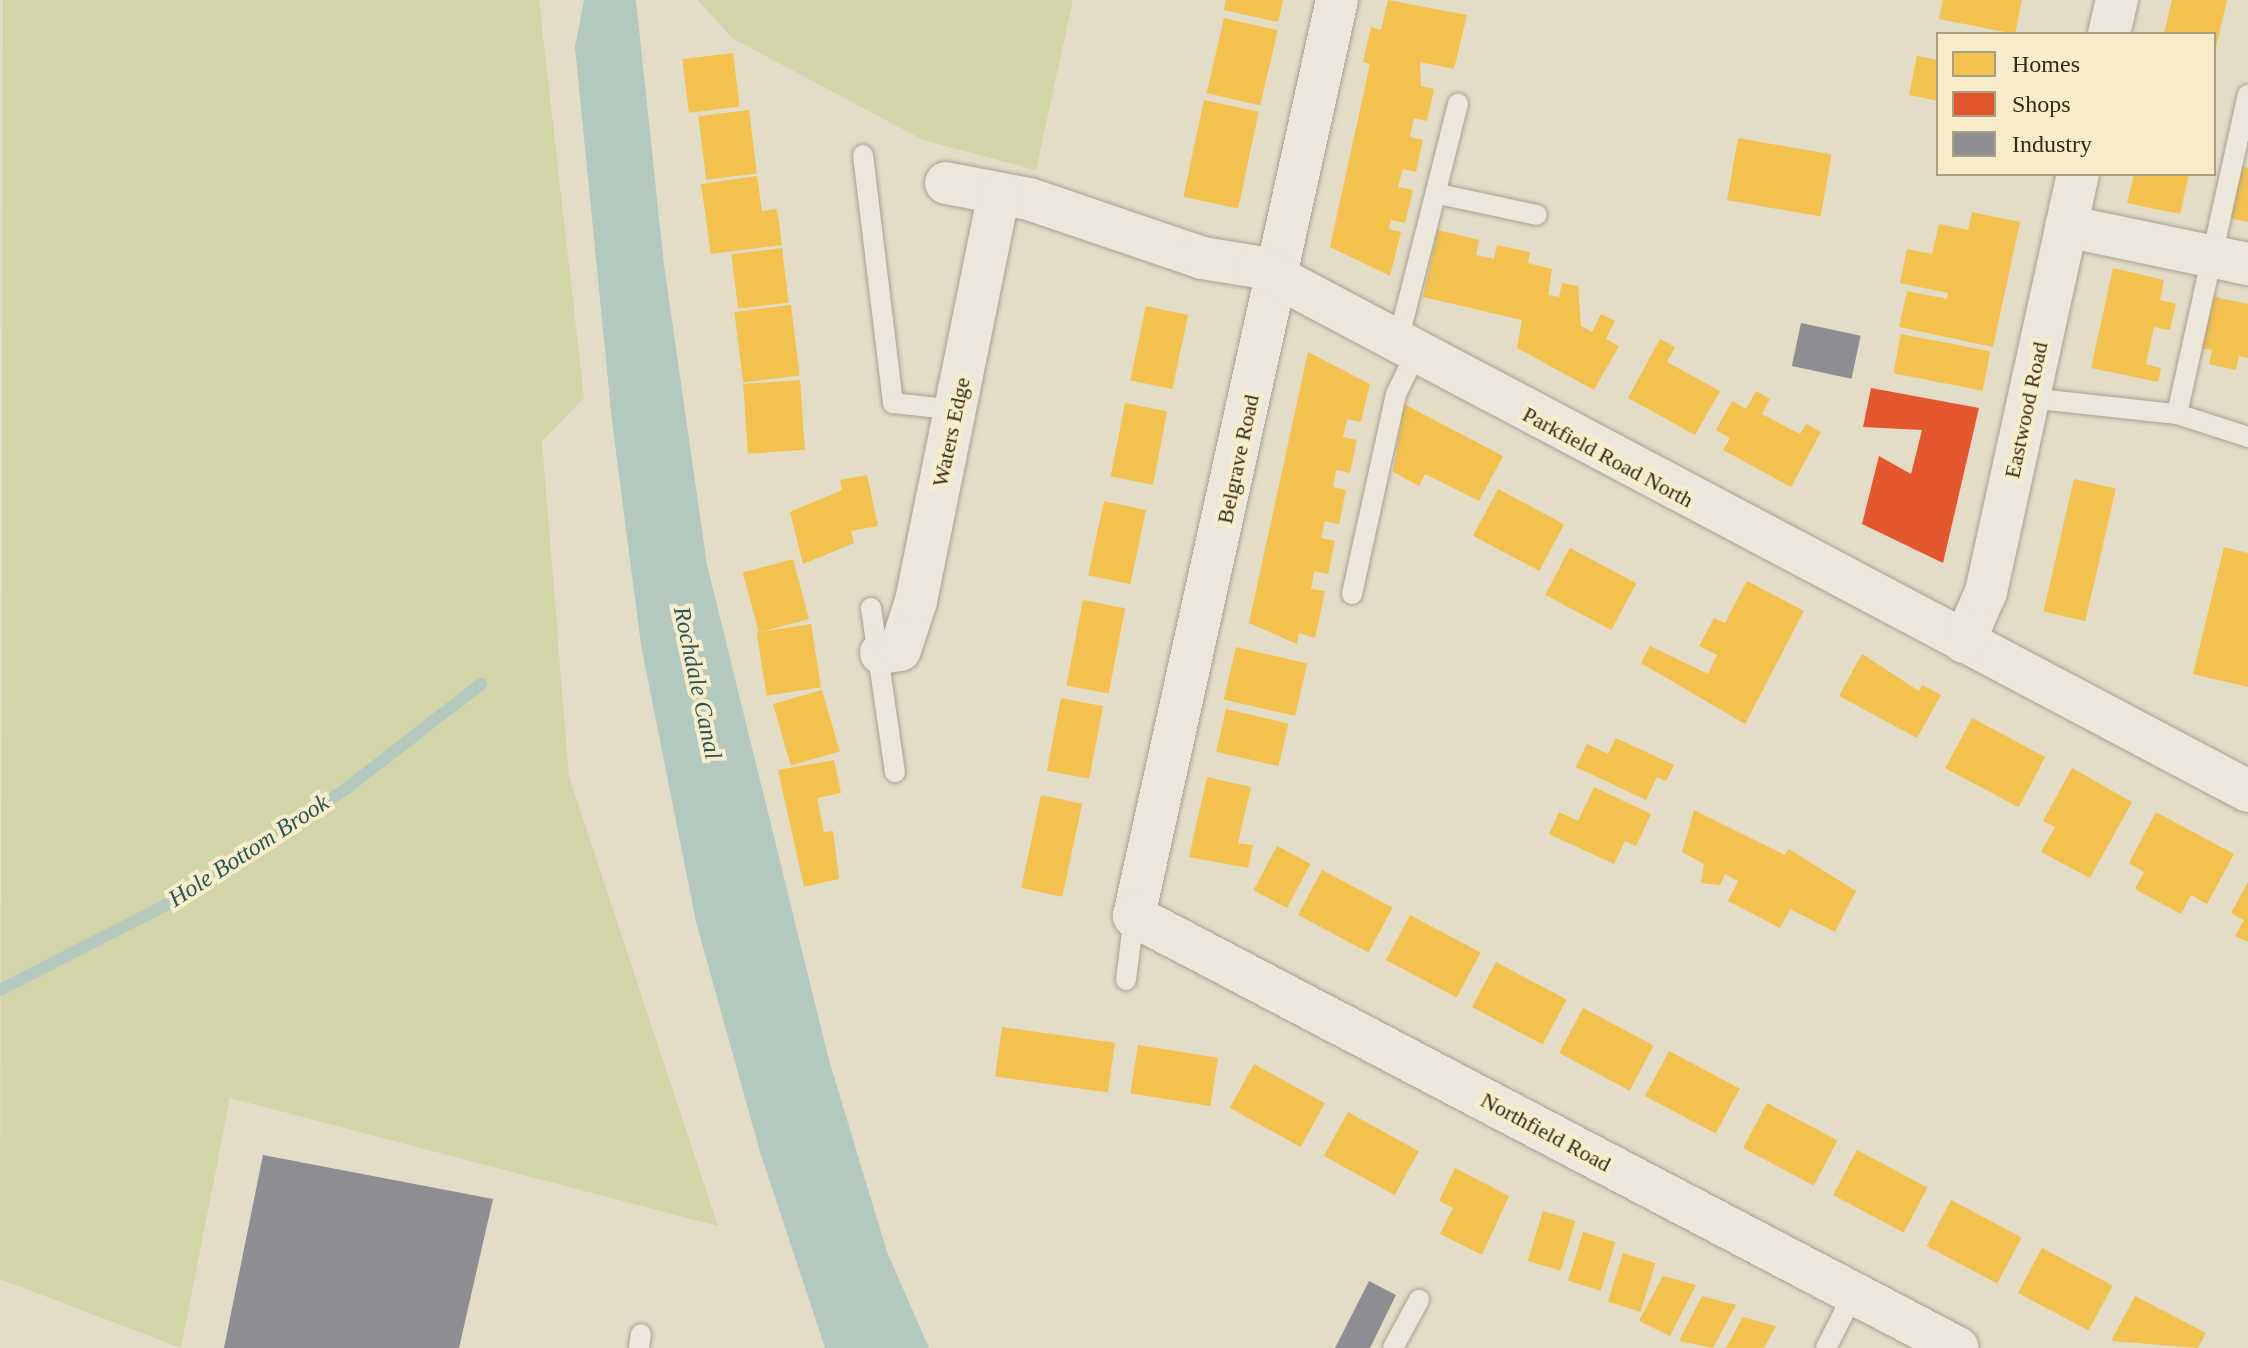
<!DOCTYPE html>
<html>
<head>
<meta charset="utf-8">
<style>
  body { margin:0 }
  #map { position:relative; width:2248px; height:1348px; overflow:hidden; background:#e3ddc7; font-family:Georgia,serif }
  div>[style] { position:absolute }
  .green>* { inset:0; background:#d1d5a8 }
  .water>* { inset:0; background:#b3c9bd }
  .homes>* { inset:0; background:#f2c14e; transform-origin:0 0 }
  .shops>* { inset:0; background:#e4572e }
  .industry>* { inset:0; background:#8d8d92; transform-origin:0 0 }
  .stream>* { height:12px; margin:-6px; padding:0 6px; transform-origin:6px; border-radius:6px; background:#b3c9bd }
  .roads { filter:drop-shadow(0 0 2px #a7a091) drop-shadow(0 0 2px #a7a091) }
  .lane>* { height:20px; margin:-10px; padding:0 10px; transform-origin:10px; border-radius:10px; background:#ebe7da }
  .street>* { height:42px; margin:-21px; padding:0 21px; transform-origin:21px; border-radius:21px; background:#ebe7da }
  span { translate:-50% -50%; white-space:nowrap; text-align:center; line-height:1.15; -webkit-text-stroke:8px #f7edca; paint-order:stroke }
  .street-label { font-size:22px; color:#35291a }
  .water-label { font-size:24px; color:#285656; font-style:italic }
  .legend { position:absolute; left:1936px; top:32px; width:280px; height:144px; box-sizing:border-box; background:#f7edca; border:2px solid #a99f84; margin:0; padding:10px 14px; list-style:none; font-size:24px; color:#35291a }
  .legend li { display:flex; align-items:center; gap:16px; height:40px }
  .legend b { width:40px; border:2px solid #a99f84 }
</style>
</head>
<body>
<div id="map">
  <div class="green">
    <div style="clip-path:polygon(3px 0,539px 0,584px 398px,542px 441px,569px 777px,718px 1226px,230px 1098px,181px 1348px,0 1279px)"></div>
    <div style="clip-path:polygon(698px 0,1073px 0,1036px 170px,923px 140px,732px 38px)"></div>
  </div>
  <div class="water">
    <div style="clip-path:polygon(584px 0,636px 0,664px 265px,707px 565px,829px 1060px,887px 1252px,929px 1348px,825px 1348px,760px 1152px,696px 922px,641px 645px,612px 421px,575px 47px)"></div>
  </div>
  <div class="homes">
    <div style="clip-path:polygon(1226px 0,1283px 0,1278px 22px,1224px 10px)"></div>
    <div style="clip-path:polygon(1388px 0,1467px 15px,1454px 69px,1420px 62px,1421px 86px,1434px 89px,1427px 121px,1414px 118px,1412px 126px,1410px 137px,1423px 140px,1416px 172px,1403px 169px,1398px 187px,1413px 190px,1405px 223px,1391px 220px,1389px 229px,1401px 232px,1390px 276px,1330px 247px,1370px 64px,1363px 62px,1371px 27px,1381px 30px)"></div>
    <div style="clip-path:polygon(1943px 0,2022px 0,2015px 34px,1939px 19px)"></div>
    <div style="clip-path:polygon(2172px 0,2227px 0,2215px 51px,2214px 34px,2164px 34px)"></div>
    <div style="left:1224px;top:18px;width:55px;height:77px;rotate:13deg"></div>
    <div style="left:733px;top:53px;width:54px;height:51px;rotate:83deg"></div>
    <div style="clip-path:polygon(1917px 56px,1938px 60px,1938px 101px,1909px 95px)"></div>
    <div style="left:1204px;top:100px;width:56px;height:99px;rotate:12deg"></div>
    <div style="left:749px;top:110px;width:64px;height:51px;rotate:83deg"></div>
    <div style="left:1738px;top:138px;width:95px;height:63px;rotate:10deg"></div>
    <div style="clip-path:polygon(2240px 166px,2248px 168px,2248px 222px,2229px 218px)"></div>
    <div style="clip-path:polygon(2134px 174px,2189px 174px,2180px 214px,2127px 203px)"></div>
    <div style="clip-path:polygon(757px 176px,762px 211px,777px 209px,782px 245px,711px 254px,701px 184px)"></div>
    <div style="clip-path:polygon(1972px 212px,2020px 222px,1993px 347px,1899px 327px,1907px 291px,1947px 299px,1948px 293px,1900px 283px,1907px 249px,1932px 254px,1939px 224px,1968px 230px)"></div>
    <div style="clip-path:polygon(1438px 230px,1479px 240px,1476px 255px,1494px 259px,1497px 245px,1530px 252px,1528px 263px,1552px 269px,1548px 295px,1559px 297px,1562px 283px,1578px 286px,1581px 326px,1592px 332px,1601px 314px,1615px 321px,1606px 339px,1619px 346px,1594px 390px,1517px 348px,1522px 320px,1423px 297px)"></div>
    <div style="left:782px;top:248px;width:55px;height:51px;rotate:83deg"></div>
    <div style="clip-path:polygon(2113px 268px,2164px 280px,2160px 300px,2176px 304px,2170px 330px,2154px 327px,2146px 364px,2161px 368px,2158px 382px,2091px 368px)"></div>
    <div style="clip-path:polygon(2210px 296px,2248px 304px,2248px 358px,2239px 356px,2236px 370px,2209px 364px,2212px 350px,2199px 348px)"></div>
    <div style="left:791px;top:305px;width:71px;height:57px;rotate:83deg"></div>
    <div style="left:1146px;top:306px;width:43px;height:76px;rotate:12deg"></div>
    <div style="left:1901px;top:334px;width:91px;height:40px;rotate:11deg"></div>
    <div style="clip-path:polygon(1660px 339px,1675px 347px,1667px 362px,1720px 391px,1695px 435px,1628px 398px)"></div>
    <div style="clip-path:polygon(1308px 352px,1370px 384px,1361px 422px,1347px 419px,1343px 437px,1357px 440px,1350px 473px,1336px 470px,1333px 487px,1346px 490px,1339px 524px,1325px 521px,1321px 538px,1335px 541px,1328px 574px,1314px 571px,1311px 589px,1325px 591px,1315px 638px,1299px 633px,1297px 644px,1249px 623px)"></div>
    <div style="left:800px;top:380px;width:70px;height:57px;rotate:86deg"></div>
    <div style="clip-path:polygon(1756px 391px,1770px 399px,1762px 414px,1800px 434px,1806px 424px,1821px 432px,1791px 487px,1723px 450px,1730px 438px,1716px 430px,1732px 401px,1746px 409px)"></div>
    <div style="left:1125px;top:403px;width:43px;height:75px;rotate:11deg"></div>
    <div style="clip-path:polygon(1404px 404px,1503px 456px,1479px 501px,1425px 474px,1419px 486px,1393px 472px)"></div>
    <div style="clip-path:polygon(867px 475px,878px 526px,851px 531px,854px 543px,803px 564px,790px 512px,842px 490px,840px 480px)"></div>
    <div style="left:2074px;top:479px;width:43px;height:136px;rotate:13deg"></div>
    <div style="left:1498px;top:489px;width:75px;height:53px;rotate:28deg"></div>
    <div style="left:1104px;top:501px;width:43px;height:76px;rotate:12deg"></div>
    <div style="clip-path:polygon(2224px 547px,2248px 553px,2248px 687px,2193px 674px)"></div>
    <div style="left:1570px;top:548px;width:75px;height:53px;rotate:28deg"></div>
    <div style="left:793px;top:559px;width:62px;height:52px;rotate:75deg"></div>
    <div style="clip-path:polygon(1747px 581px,1804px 611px,1745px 724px,1641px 663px,1650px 646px,1708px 674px,1717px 655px,1699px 646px,1714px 618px,1725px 623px)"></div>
    <div style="left:1083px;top:600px;width:43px;height:87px;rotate:11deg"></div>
    <div style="left:811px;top:624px;width:64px;height:55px;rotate:81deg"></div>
    <div style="left:1236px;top:647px;width:73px;height:54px;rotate:13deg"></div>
    <div style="clip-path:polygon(1862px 654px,1919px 691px,1922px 685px,1941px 695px,1917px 738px,1839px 696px)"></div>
    <div style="left:822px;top:690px;width:64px;height:51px;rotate:74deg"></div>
    <div style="left:1061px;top:698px;width:43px;height:74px;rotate:11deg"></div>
    <div style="left:1226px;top:709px;width:64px;height:44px;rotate:13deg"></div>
    <div style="left:1972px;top:718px;width:83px;height:57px;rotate:28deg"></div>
    <div style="clip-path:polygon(1616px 738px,1674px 765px,1666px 781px,1657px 777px,1646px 800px,1576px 767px,1587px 744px,1608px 754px)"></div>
    <div style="clip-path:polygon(834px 760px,841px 793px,817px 798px,824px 832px,833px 831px,839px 879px,804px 887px,778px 770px)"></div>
    <div style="clip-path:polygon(2072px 768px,2132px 802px,2090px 878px,2041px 852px,2055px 827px,2043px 821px)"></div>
    <div style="clip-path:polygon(1207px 777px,1251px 787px,1238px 843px,1253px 845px,1248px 868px,1189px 857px)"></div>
    <div style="clip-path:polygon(1594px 787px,1651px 814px,1636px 846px,1625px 841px,1614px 864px,1549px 834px,1559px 812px,1578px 821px)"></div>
    <div style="left:1041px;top:795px;width:42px;height:95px;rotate:12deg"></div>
    <div style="clip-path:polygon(1694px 810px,1785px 855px,1789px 849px,1856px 891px,1835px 932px,1790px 909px,1780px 928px,1728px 901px,1738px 881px,1725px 874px,1720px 885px,1701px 883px,1704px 864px,1682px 852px)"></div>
    <div style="clip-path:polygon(2156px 812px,2234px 854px,2207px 904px,2191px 895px,2181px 914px,2135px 889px,2144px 872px,2129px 863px)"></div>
    <div style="left:1277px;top:846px;width:38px;height:50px;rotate:28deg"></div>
    <div style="left:1322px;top:870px;width:80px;height:51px;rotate:28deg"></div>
    <div style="clip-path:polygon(2248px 882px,2248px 942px,2235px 936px,2244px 920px,2231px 913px)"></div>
    <div style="left:1410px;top:915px;width:80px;height:51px;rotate:28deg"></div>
    <div style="left:1496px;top:962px;width:80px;height:51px;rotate:28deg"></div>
    <div style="left:1583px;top:1008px;width:80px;height:51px;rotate:28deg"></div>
    <div style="left:1002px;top:1027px;width:114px;height:50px;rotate:8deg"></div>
    <div style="left:1138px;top:1045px;width:81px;height:49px;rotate:9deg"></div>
    <div style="left:1669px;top:1051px;width:80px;height:51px;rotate:28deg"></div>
    <div style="left:1254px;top:1064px;width:81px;height:50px;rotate:29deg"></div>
    <div style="left:1767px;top:1103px;width:80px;height:51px;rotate:28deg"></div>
    <div style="left:1348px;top:1112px;width:81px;height:50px;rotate:29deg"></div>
    <div style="left:1857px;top:1150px;width:80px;height:51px;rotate:28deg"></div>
    <div style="clip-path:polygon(1455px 1168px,1509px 1196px,1482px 1255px,1440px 1234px,1453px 1208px,1439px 1201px)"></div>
    <div style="left:1951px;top:1200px;width:80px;height:52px;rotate:28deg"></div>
    <div style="left:1543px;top:1211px;width:34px;height:52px;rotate:17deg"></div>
    <div style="left:1583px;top:1232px;width:34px;height:51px;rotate:17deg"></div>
    <div style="left:2042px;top:1248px;width:80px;height:51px;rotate:28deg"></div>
    <div style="left:1623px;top:1253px;width:34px;height:51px;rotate:17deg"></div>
    <div style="clip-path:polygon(1663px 1276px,1696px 1285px,1670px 1336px,1639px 1321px)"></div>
    <div style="clip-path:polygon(1702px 1296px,1736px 1305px,1713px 1348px,1679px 1341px)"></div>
    <div style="clip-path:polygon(2135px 1296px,2206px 1333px,2198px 1348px,2111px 1341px)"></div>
    <div style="clip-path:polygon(1743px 1317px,1776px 1326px,1764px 1348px,1726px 1348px)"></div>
  </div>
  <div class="shops">
    <div style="clip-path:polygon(1871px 388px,1979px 408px,1943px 563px,1862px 524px,1879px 456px,1911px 474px,1922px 430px,1863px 427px)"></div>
  </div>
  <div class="industry">
    <div style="left:1801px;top:323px;width:61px;height:44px;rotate:12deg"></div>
    <div style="clip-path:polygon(263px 1155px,493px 1199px,459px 1348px,224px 1348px)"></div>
    <div style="clip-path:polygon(1369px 1281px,1396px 1295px,1370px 1348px,1335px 1348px)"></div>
  </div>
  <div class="stream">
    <div style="left:0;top:990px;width:224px;rotate:-27.1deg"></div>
    <div style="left:199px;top:888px;width:179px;rotate:-34deg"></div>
    <div style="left:347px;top:788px;width:170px;rotate:-37.8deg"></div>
  </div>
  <div class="roads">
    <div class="lane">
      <div style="left:863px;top:155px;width:250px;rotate:83.1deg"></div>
      <div style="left:893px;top:403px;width:63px;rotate:6.3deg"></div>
      <div style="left:1439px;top:194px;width:100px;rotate:12.1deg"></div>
      <div style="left:1397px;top:345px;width:249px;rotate:-75.8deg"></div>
      <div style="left:2029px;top:398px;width:149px;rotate:6.2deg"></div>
      <div style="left:2177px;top:414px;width:75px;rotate:17.9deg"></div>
      <div style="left:2177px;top:414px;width:327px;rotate:-77.5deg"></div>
      <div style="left:1352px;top:594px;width:205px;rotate:-77.6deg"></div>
      <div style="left:1396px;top:394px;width:43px;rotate:-64deg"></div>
      <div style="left:871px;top:608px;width:166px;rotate:81.7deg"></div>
      <div style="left:1126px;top:980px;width:64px;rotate:-82.9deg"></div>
      <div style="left:639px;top:1348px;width:14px;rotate:-82deg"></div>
      <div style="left:1393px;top:1348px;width:55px;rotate:-61.6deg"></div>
      <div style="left:1826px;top:1348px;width:62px;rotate:-63deg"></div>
    </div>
    <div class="street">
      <div style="left:1337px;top:0;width:938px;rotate:102.5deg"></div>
      <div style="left:1134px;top:916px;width:930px;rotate:27.67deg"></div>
      <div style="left:2109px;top:34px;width:35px;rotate:-77deg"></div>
      <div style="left:946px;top:183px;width:85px;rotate:10.9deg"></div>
      <div style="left:1029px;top:199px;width:183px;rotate:18.8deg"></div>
      <div style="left:1202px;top:258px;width:57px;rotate:9.1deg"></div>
      <div style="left:1258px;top:267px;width:1120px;rotate:27.89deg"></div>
      <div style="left:2066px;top:226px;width:186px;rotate:11.8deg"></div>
      <div style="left:1964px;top:642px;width:55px;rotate:-66.3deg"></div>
      <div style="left:1986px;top:592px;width:428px;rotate:-77.6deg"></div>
      <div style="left:881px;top:653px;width:19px;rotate:-9deg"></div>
      <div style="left:900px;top:650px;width:52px;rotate:-71.9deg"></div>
      <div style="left:916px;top:601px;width:415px;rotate:-78.5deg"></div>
    </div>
  </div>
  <div class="street-label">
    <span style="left:2026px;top:410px;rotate:-78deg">Eastwood Road</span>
    <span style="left:951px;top:432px;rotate:-78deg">Waters Edge</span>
    <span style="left:1608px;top:457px;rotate:28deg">Parkfield Road North</span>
    <span style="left:1238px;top:459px;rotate:-78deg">Belgrave Road</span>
    <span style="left:1546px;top:1132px;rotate:28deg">Northfield Road</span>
  </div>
  <div class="water-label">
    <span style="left:697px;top:683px;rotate:78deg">Rochdale Canal</span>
    <span style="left:249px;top:851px;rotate:-33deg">Hole Bottom Brook</span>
  </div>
  <ul class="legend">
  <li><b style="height:22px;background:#f2c14e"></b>Homes</li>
  <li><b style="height:22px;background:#e4572e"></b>Shops</li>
  <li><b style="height:22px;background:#8d8d92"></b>Industry</li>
  </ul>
</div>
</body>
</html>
